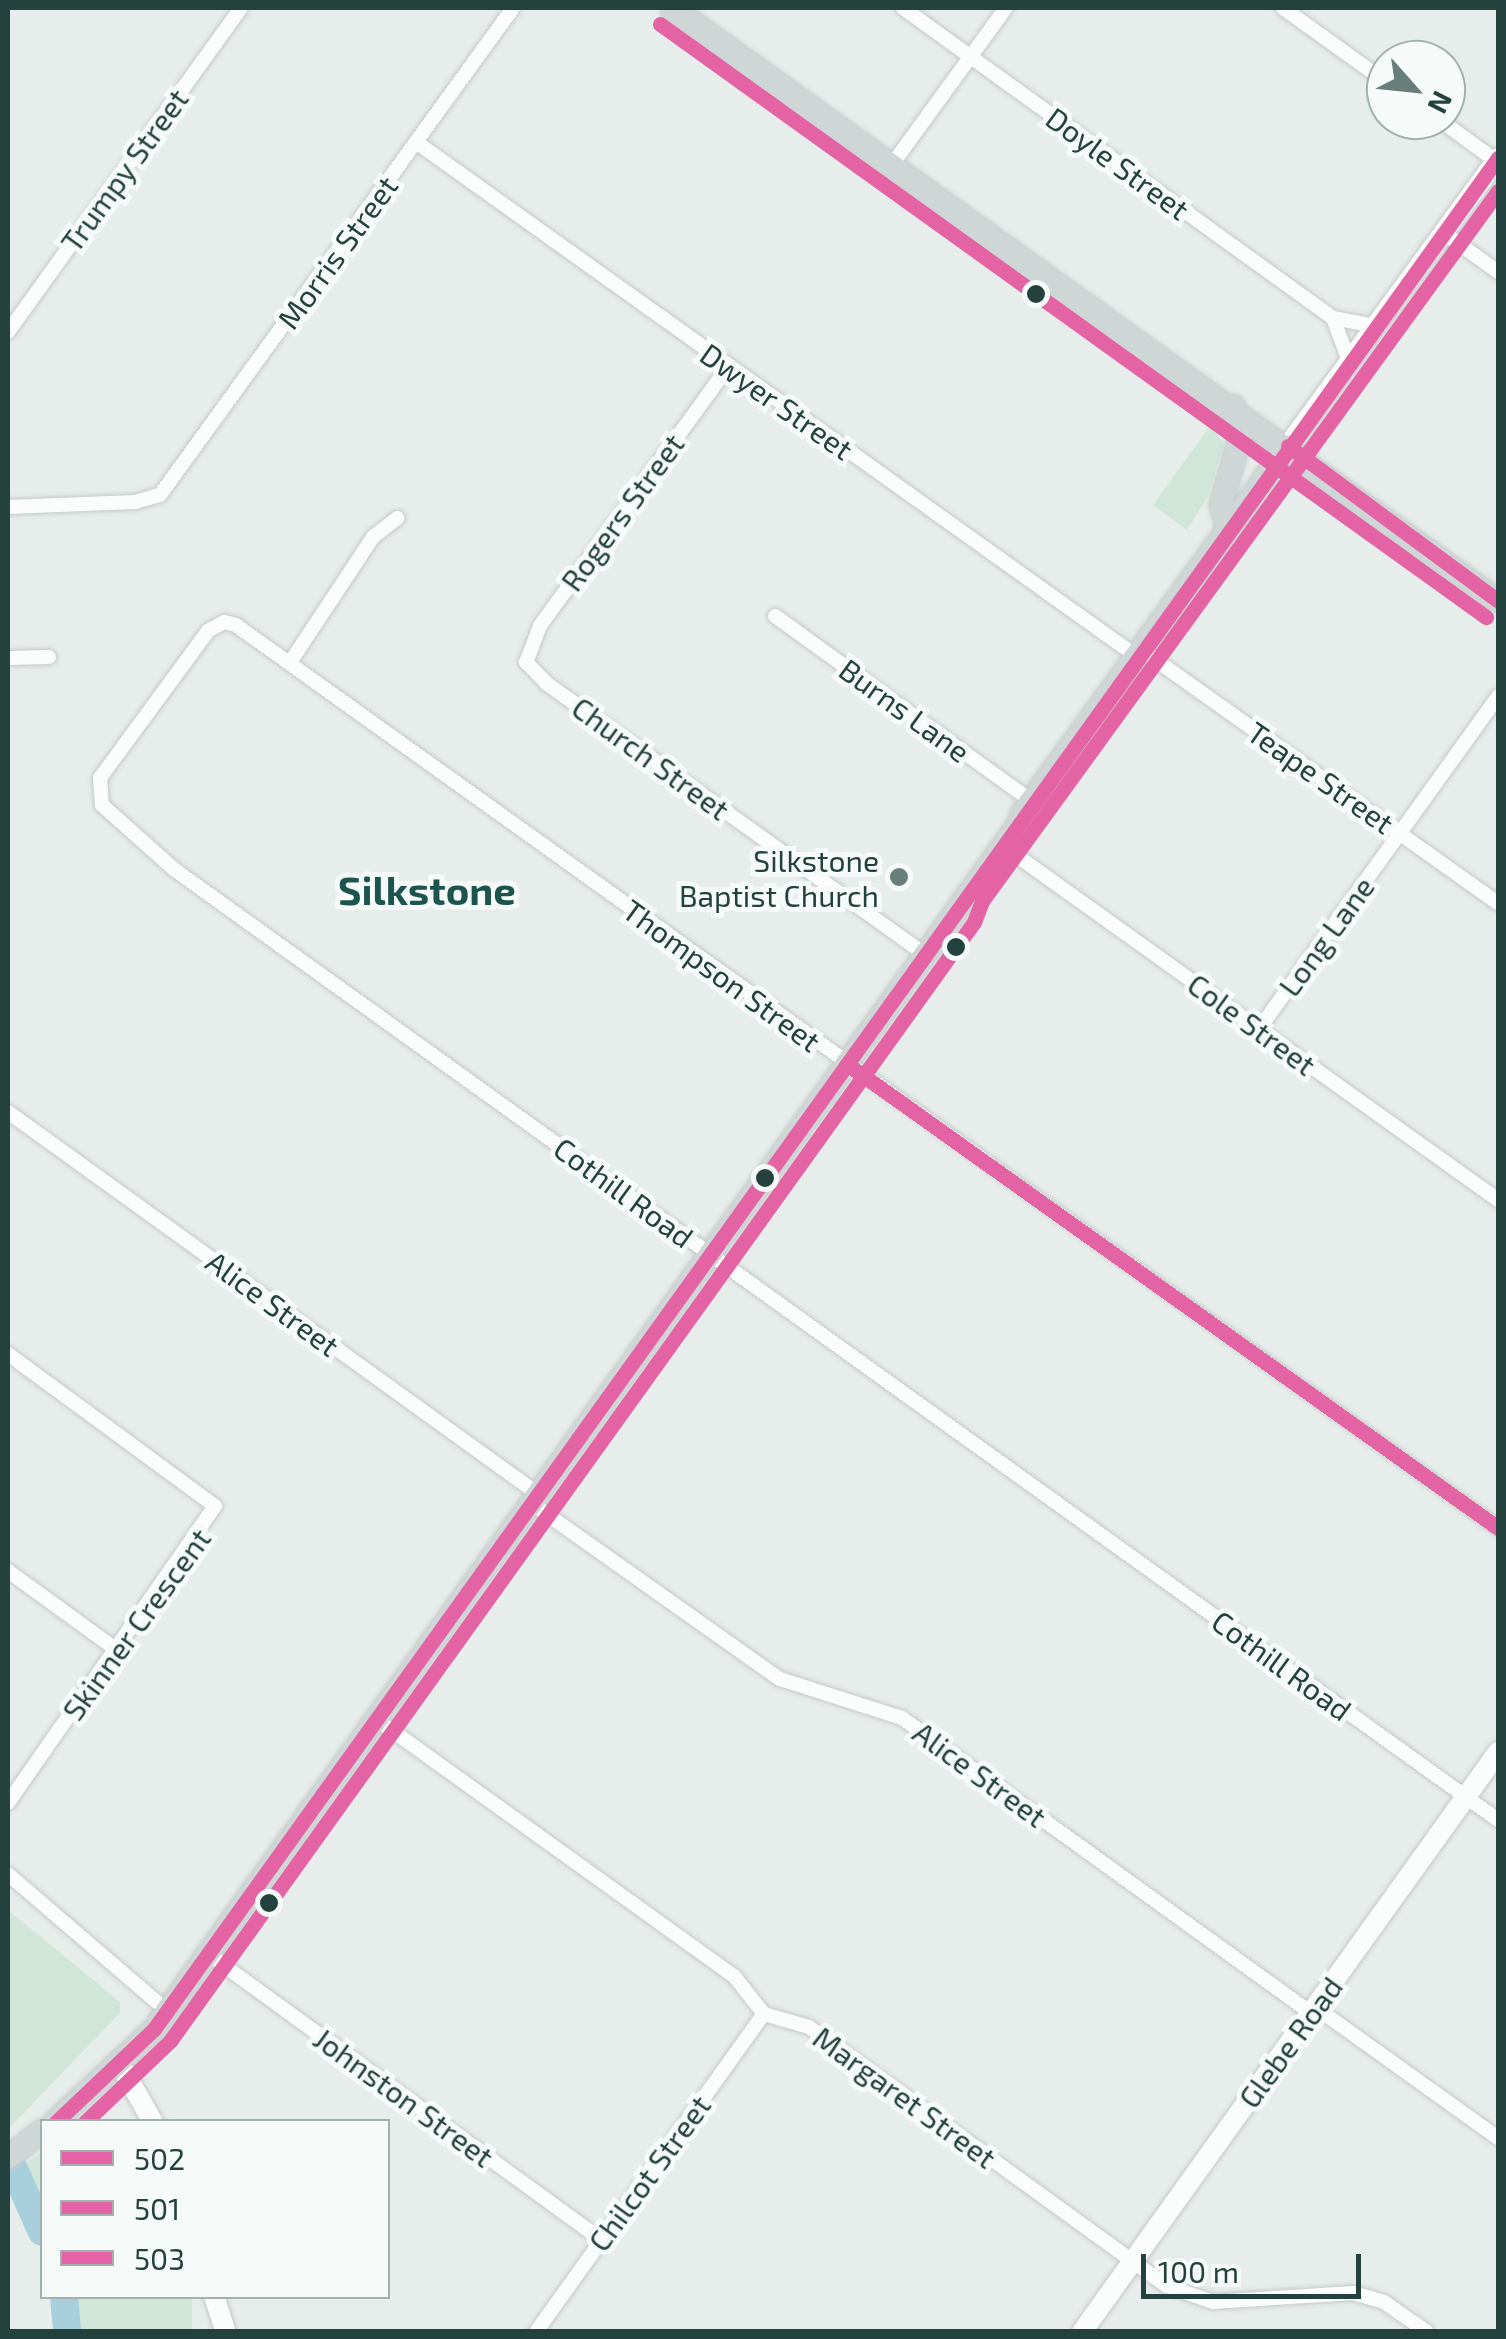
<!DOCTYPE html>
<html>
<head>
<meta charset="utf-8">
<style>
  body { margin:0 }
  #map { position:relative; width:1506px; height:2339px; overflow:hidden; background:#e7edea; font-family:"Exo 2",sans-serif }
  div>[style] { position:absolute }
  .green>* { inset:0; background:#d0e6d8; transform-origin:0 0 }
  .river>* { height:28px; margin:-14px; padding:0 14px; transform-origin:14px; border-radius:14px; background:#a7cfdc }
  .roads { filter:drop-shadow(0 0 2px #c4cac8) drop-shadow(0 0 2px #c4cac8) }
  .street>* { height:14px; margin:-7px; padding:0 7px; transform-origin:7px; border-radius:7px; background:#fbfcfc }
  .secondary>* { height:20px; margin:-10px; padding:0 10px; transform-origin:10px; border-radius:10px; background:#fbfcfc }
  .primary>* { height:22px; margin:-11px; padding:0 11px; transform-origin:11px; border-radius:11px; background:#ced7d6 }
  .bus-1>* { height:15px; margin:-7.5px; padding:0 7.5px; transform-origin:7.5px; border-radius:7.5px; background:#e463a4 }
  .bus-2>* { height:15px; margin:-7.5px; padding:0 7.5px; transform-origin:7.5px; border-radius:7.5px; background:#e463a4 }
  .bus-3>* { height:15px; margin:-7.5px; padding:0 7.5px; transform-origin:7.5px; border-radius:7.5px; background:#e463a4 }
  .dots>* { width:28px; height:28px; translate:-50% -50%; box-sizing:border-box; border:5px solid #f6fbf9; border-radius:50% }
  span { translate:-50% -50%; white-space:nowrap; text-align:center; line-height:1.15; -webkit-text-stroke:10px #f6fbf9; paint-order:stroke }
  .street-label { font-size:30px; color:#23423d }
  .poi-label { font-size:30px; color:#23423d }
  .right { translate:-100% -50%; text-align:right }
  .district-label { font-size:40px; color:#1d554e; font-weight:700 }
  .frame { position:absolute; inset:0; border:10px solid #23423d; pointer-events:none }
  .legend { position:absolute; left:40px; top:2119px; width:350px; height:180px; box-sizing:border-box; background:#f6fbf9; border:2px solid #a2b1ae; margin:0; padding:12px 18px; list-style:none; font-size:30px; color:#23423d }
  .legend li { display:flex; align-items:center; gap:20px; height:50px }
  .legend b { width:50px; border:2px solid #a2b1ae }
  .north { position:absolute; left:1366px; top:40px; width:100px; height:100px; box-sizing:border-box; background:#f6fbf9; border:2px solid #a2b1ae; border-radius:50%; rotate:117deg; font-size:28px; font-weight:700; line-height:40px; text-align:center; color:#23423d }
  .north::after { content:''; display:block; margin:auto; width:35px; height:45px; background:#687e7a; clip-path:polygon(50% 0,100% 100%,50% 72%,0 100%) }
  .scale { position:absolute; left:1141px; top:2254px; width:220px; height:45px; box-sizing:border-box; border:5px solid #23423d; border-top:0; padding-left:12px; font-size:30px; line-height:35px; white-space:nowrap; color:#23423d; -webkit-text-stroke:8px #f6fbf9; paint-order:stroke }
</style>
</head>
<body>
<div id="map">
  <div class="green">
    <div style="clip-path:polygon(1210px 426px,1224px 443px,1208px 496px,1187px 530px,1153px 505px)"></div>
    <div style="clip-path:polygon(8px 1910px,120px 2002px,120px 2013px,9px 2128px)"></div>
    <div style="clip-path:polygon(42px 2152px,42px 2210px,22px 2166px)"></div>
    <div style="left:74px;top:2297px;width:118px;height:34px"></div>
  </div>
  <div class="river">
    <div style="left:8px;top:2156px;width:83px;rotate:65.9deg"></div>
    <div style="left:64px;top:2296px;width:36px;rotate:85deg"></div>
  </div>
  <div class="roads">
    <div class="street">
      <div style="left:903px;top:8px;width:530px;rotate:35.79deg"></div>
      <div style="left:1333px;top:318px;width:44px;rotate:10.5deg"></div>
      <div style="left:1283px;top:8px;width:127px;rotate:35.7deg"></div>
      <div style="left:1440px;top:120px;width:69px;rotate:36.2deg"></div>
      <div style="left:416px;top:142px;width:888px;rotate:35.52deg"></div>
      <div style="left:891px;top:166px;width:195px;rotate:-54deg"></div>
      <div style="left:1444px;top:233px;width:67px;rotate:35.8deg"></div>
      <div style="left:1333px;top:318px;width:46px;rotate:69.6deg"></div>
      <div style="left:8px;top:332px;width:399px;rotate:-54.3deg"></div>
      <div style="left:728px;top:367px;width:320px;rotate:126deg"></div>
      <div style="left:540px;top:626px;width:39px;rotate:111deg"></div>
      <div style="left:526px;top:662px;width:29px;rotate:46deg"></div>
      <div style="left:546px;top:683px;width:467px;rotate:35.6deg"></div>
      <div style="left:8px;top:507px;width:127px;rotate:-2.3deg"></div>
      <div style="left:135px;top:502px;width:26px;rotate:-16deg"></div>
      <div style="left:160px;top:495px;width:601px;rotate:-54.06deg"></div>
      <div style="left:775px;top:616px;width:319px;rotate:35.8deg"></div>
      <div style="left:1143px;top:651px;width:435px;rotate:35.4deg"></div>
      <div style="left:8px;top:658px;width:41px;rotate:-1.4deg"></div>
      <div style="left:291px;top:661px;width:149px;rotate:-56.5deg"></div>
      <div style="left:373px;top:537px;width:31px;rotate:-38deg"></div>
      <div style="left:1006px;top:848px;width:605px;rotate:35.58deg"></div>
      <div style="left:1259px;top:1029px;width:410px;rotate:-54.3deg"></div>
      <div style="left:8px;top:1112px;width:653px;rotate:35.78deg"></div>
      <div style="left:8px;top:1354px;width:257px;rotate:36.3deg"></div>
      <div style="left:215px;top:1506px;width:362px;rotate:124.9deg"></div>
      <div style="left:531px;top:1503px;width:305px;rotate:35.3deg"></div>
      <div style="left:780px;top:1679px;width:128px;rotate:17.7deg"></div>
      <div style="left:902px;top:1718px;width:504px;rotate:35.8deg"></div>
      <div style="left:1498px;top:1528px;width:1552px;rotate:-144.42deg"></div>
      <div style="left:236px;top:625px;width:12px;rotate:-166deg"></div>
      <div style="left:224px;top:622px;width:18px;rotate:151deg"></div>
      <div style="left:208px;top:631px;width:182px;rotate:126.3deg"></div>
      <div style="left:100px;top:778px;width:27px;rotate:86deg"></div>
      <div style="left:102px;top:805px;width:98px;rotate:41.7deg"></div>
      <div style="left:175px;top:870px;width:1629px;rotate:35.68deg"></div>
      <div style="left:8px;top:1571px;width:136px;rotate:36deg"></div>
      <div style="left:376px;top:1719px;width:441px;rotate:35.7deg"></div>
      <div style="left:734px;top:1976px;width:48px;rotate:51.7deg"></div>
      <div style="left:764px;top:2014px;width:47px;rotate:16.1deg"></div>
      <div style="left:809px;top:2027px;width:442px;rotate:35.9deg"></div>
      <div style="left:1167px;top:2286px;width:49px;rotate:19.2deg"></div>
      <div style="left:1213px;top:2302px;width:140px;rotate:-3.7deg"></div>
      <div style="left:1353px;top:2293px;width:32px;rotate:16deg"></div>
      <div style="left:1384px;top:2302px;width:52px;rotate:34.9deg"></div>
      <div style="left:8px;top:1874px;width:210px;rotate:40.7deg"></div>
      <div style="left:208px;top:1954px;width:486px;rotate:36deg"></div>
      <div style="left:1315px;top:2007px;width:225px;rotate:35.6deg"></div>
      <div style="left:536px;top:2332px;width:391px;rotate:-54.4deg"></div>
    </div>
    <div class="secondary">
      <div style="left:1288px;top:446px;width:356px;rotate:-53.9deg"></div>
      <div style="left:121px;top:2066px;width:64px;rotate:60.3deg"></div>
      <div style="left:214px;top:2296px;width:38px;rotate:72deg"></div>
      <div style="left:1082px;top:2332px;width:714px;rotate:-54.35deg"></div>
    </div>
    <div class="primary">
      <div style="left:672px;top:8px;width:1017px;rotate:35.68deg"></div>
      <div style="left:1228px;top:529px;width:25px;rotate:-106deg"></div>
      <div style="left:1221px;top:505px;width:71px;rotate:-74.4deg"></div>
      <div style="left:1240px;top:437px;width:31px;rotate:-101deg"></div>
      <div style="left:1021px;top:815px;width:455px;rotate:-54.1deg"></div>
      <div style="left:55px;top:2122px;width:136px;rotate:-43.2deg"></div>
      <div style="left:154px;top:2029px;width:1506px;rotate:-54.33deg"></div>
      <div style="left:8px;top:2158px;width:43px;rotate:-38.5deg"></div>
    </div>
  </div>
  <div class="bus-1">
    <div style="left:1288px;top:446px;width:261px;rotate:36.4deg"></div>
    <div style="left:847px;top:1064px;width:799px;rotate:35.48deg"></div>
    <div style="left:56px;top:2122px;width:135px;rotate:-43.5deg"></div>
    <div style="left:154px;top:2029px;width:2304px;rotate:-54.31deg"></div>
  </div>
  <div class="bus-2">
    <div style="left:85px;top:2122px;width:117px;rotate:-43.6deg"></div>
    <div style="left:170px;top:2041px;width:1378px;rotate:-54.3deg"></div>
    <div style="left:974px;top:922px;width:22px;rotate:-69deg"></div>
    <div style="left:982px;top:901px;width:878px;rotate:-53.99deg"></div>
  </div>
  <div class="bus-3">
    <div style="left:660px;top:24px;width:1017px;rotate:35.68deg"></div>
  </div>
  <div class="dots">
    <div style="left:1036px;top:294px;background:#23423d"></div>
    <div style="left:899px;top:877px;background:#687e7a"></div>
    <div style="left:956px;top:947px;background:#23423d"></div>
    <div style="left:765px;top:1178px;background:#23423d"></div>
    <div style="left:269px;top:1903px;background:#23423d"></div>
  </div>
  <div class="street-label">
    <span style="left:1118px;top:163px;rotate:36deg">Doyle Street</span>
    <span style="left:124px;top:170px;rotate:-54deg">Trumpy Street</span>
    <span style="left:337px;top:252px;rotate:-54deg">Morris Street</span>
    <span style="left:777px;top:401px;rotate:35deg">Dwyer Street</span>
    <span style="left:622px;top:512px;rotate:-54deg">Rogers Street</span>
    <span style="left:905px;top:710px;rotate:36deg">Burns Lane</span>
    <span style="left:651px;top:758px;rotate:36deg">Church Street</span>
    <span style="left:1321px;top:777px;rotate:35deg">Teape Street</span>
    <span style="left:1326px;top:936px;rotate:-54deg">Long Lane</span>
    <span style="left:722px;top:975px;rotate:36deg">Thompson Street</span>
    <span style="left:1252px;top:1024px;rotate:36deg">Cole Street</span>
    <span style="left:624px;top:1192px;rotate:36deg">Cothill Road</span>
    <span style="left:273px;top:1303px;rotate:36deg">Alice Street</span>
    <span style="left:136px;top:1624px;rotate:-54deg">Skinner Crescent</span>
    <span style="left:1282px;top:1665px;rotate:36deg">Cothill Road</span>
    <span style="left:980px;top:1774px;rotate:36deg">Alice Street</span>
    <span style="left:1290px;top:2042px;rotate:-54deg">Glebe Road</span>
    <span style="left:404px;top:2097px;rotate:36deg">Johnston Street</span>
    <span style="left:905px;top:2097px;rotate:36deg">Margaret Street</span>
    <span style="left:649px;top:2173px;rotate:-54deg">Chilcot Street</span>
  </div>
  <div class="poi-label">
    <span class="right" style="left:879px;top:877px">Silkstone<br>Baptist Church</span>
  </div>
  <div class="district-label">
    <span style="left:427px;top:889px">Silkstone</span>
  </div>
  <div class="frame"></div>
  <ul class="legend">
  <li><b style="height:12px;background:#e463a4"></b>502</li>
  <li><b style="height:12px;background:#e463a4"></b>501</li>
  <li><b style="height:12px;background:#e463a4"></b>503</li>
  </ul>
  <div class="north">N</div>
  <div class="scale">100 m</div>
</div>
</body>
</html>
